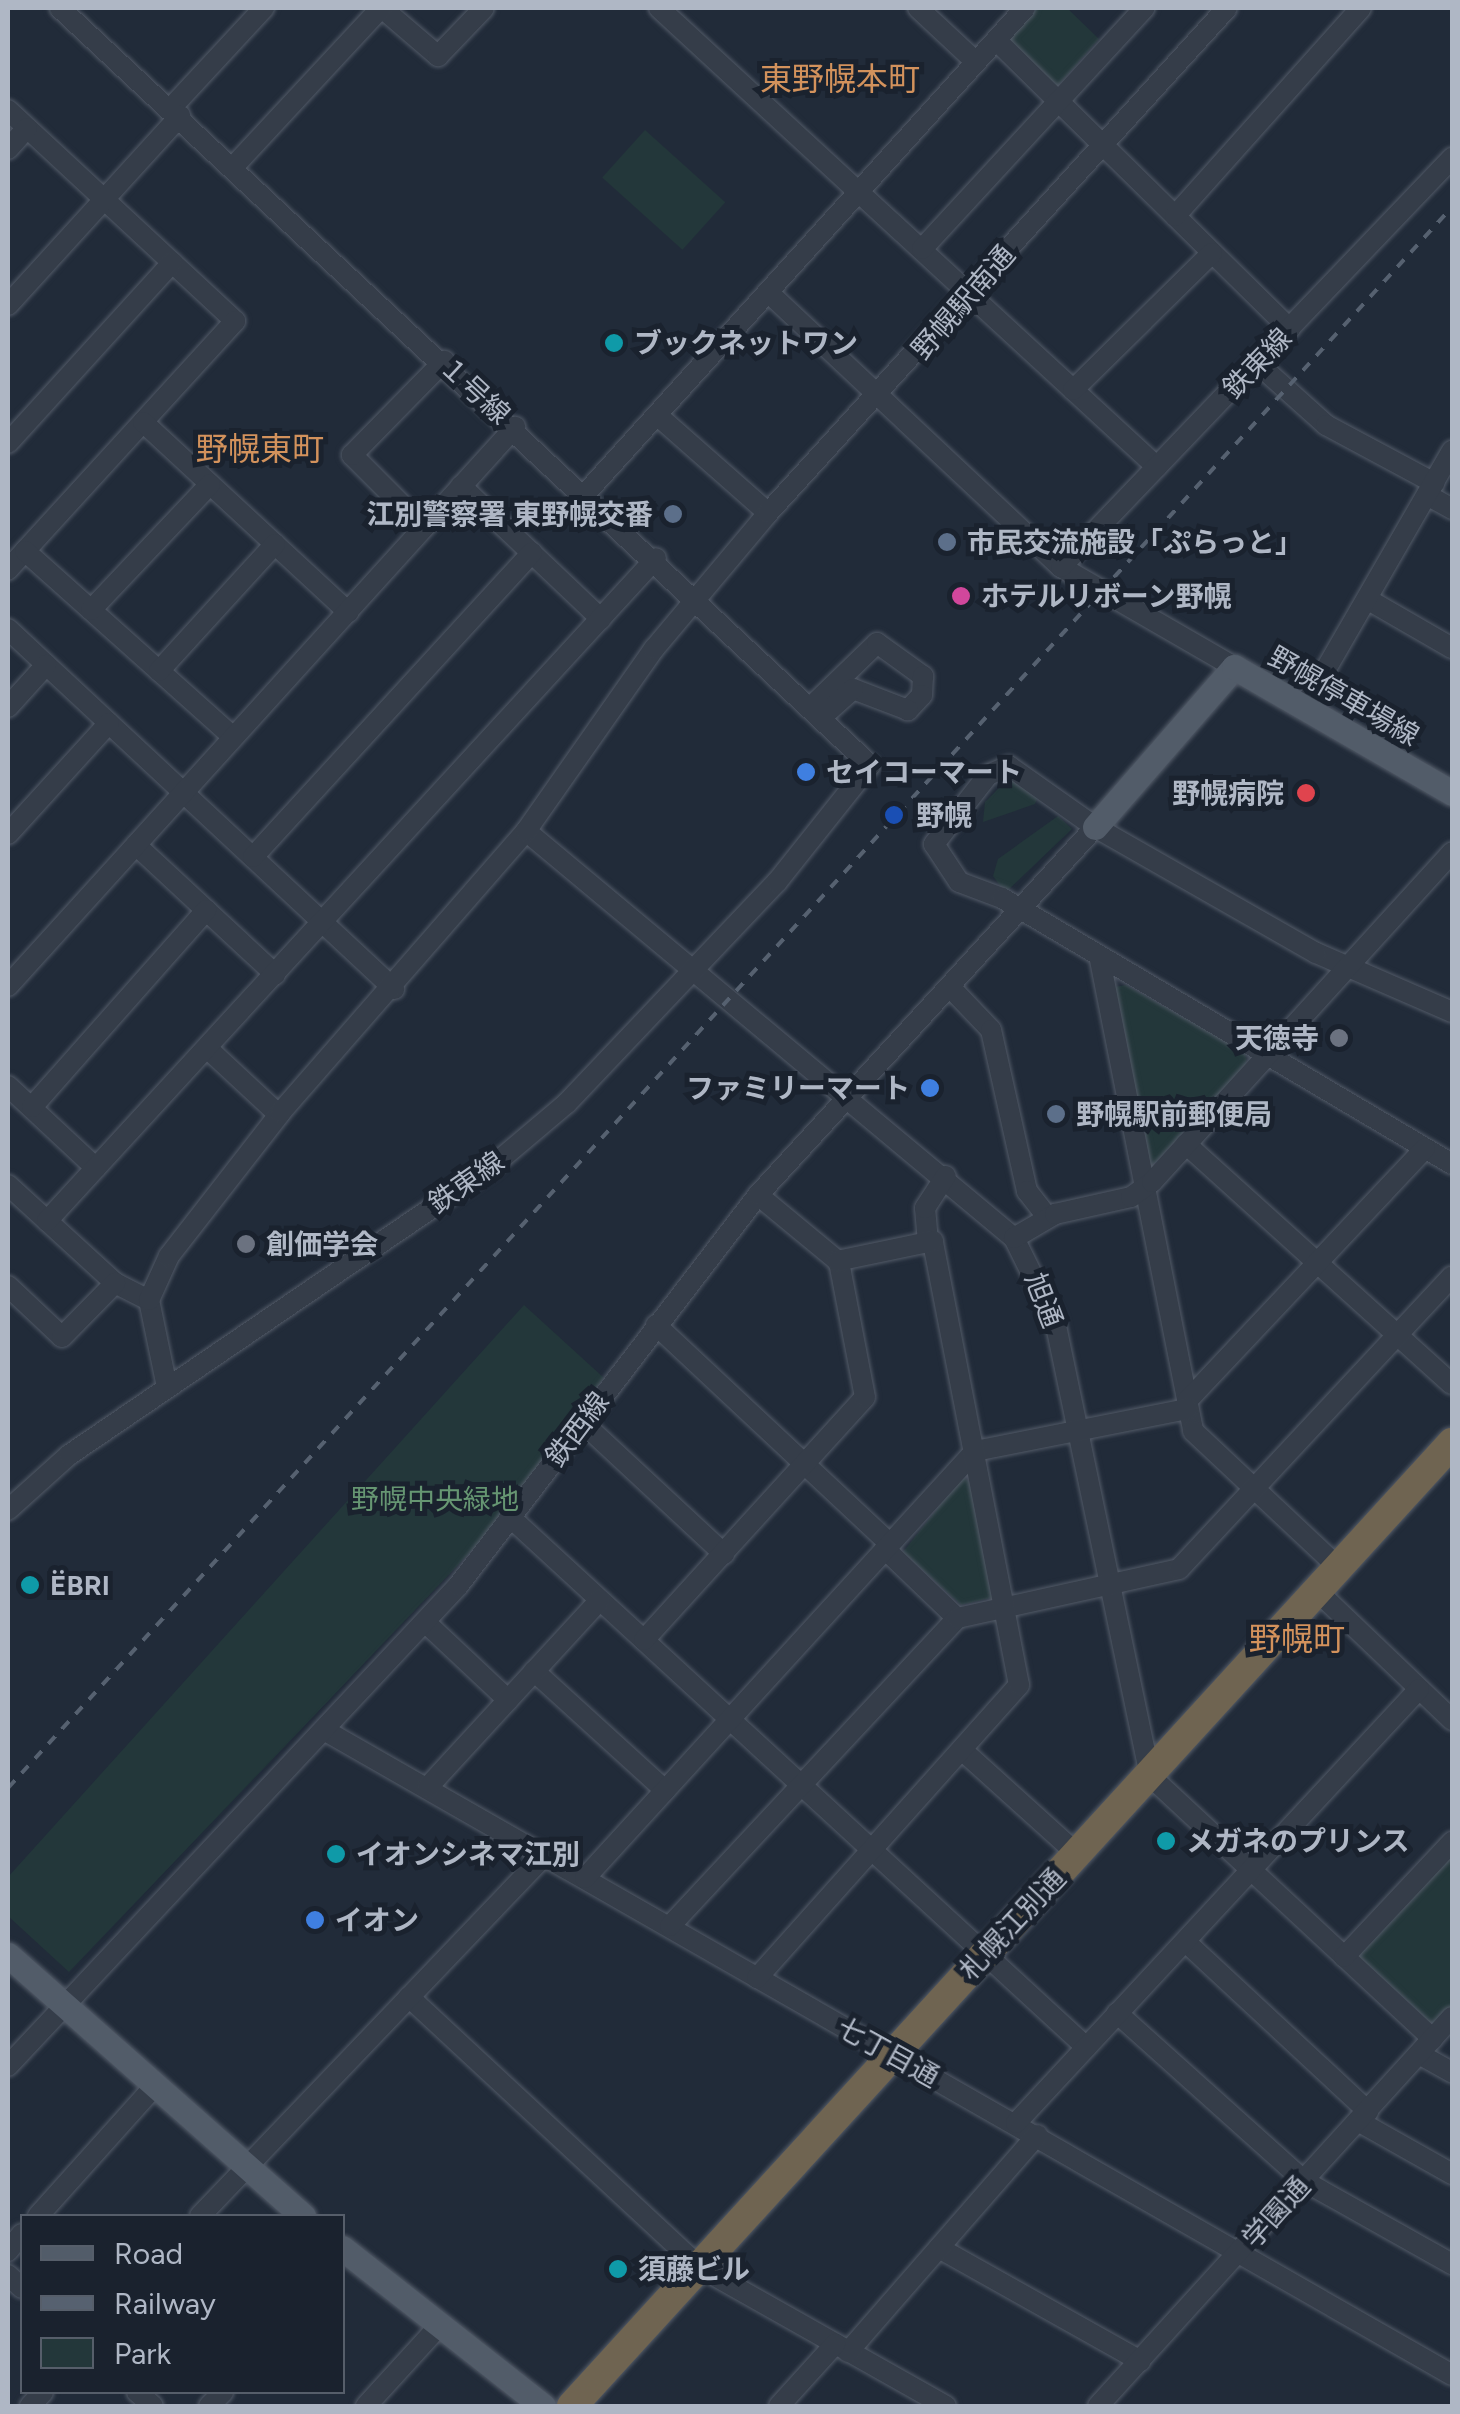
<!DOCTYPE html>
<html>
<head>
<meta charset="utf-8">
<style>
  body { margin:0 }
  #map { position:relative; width:1460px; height:2414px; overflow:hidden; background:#212b39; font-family:Figtree,"Noto Sans JP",sans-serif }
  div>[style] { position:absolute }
  .green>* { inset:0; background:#23373a; transform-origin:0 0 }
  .roads { filter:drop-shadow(0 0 2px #525a67) drop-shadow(0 0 2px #525a67) }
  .minor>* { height:20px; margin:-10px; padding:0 10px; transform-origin:10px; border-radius:10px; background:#353d49 }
  .major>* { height:25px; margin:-12.5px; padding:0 12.5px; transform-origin:12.5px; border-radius:12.5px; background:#525c69 }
  .highway>* { height:30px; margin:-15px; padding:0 15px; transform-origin:15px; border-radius:15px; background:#6f6451 }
  .rail>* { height:4px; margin-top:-2px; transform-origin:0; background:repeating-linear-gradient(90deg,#566170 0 10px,transparent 0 20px) }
  .dots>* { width:28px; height:28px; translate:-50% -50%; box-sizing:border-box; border:5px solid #1a222e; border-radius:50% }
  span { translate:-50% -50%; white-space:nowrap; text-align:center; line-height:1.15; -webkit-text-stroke:10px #1a222e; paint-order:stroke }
  .street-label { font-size:28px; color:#afb7c5 }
  .poi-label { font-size:28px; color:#afb7c5; font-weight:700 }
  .left { translate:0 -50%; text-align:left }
  .right { translate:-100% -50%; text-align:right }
  .park-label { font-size:28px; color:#669672 }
  .quarter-label { font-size:32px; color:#d3925c }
  .frame { position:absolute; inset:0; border:10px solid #afb7c5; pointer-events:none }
  .legend { position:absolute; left:20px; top:2214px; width:325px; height:180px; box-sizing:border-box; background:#1a222e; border:2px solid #565e6a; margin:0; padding:12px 18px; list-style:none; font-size:30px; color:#afb7c5 }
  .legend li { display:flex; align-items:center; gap:20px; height:50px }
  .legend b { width:50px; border:2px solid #565e6a }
</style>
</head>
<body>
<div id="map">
  <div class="green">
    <div style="clip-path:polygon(1037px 8px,1067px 8px,1099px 39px,1054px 90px,1008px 39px)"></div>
    <div style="left:645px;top:130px;width:108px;height:64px;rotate:42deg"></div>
    <div style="clip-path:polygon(1010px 777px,1038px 796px,1035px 804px,983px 822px,985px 802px)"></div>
    <div style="clip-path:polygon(1058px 816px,1072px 829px,1005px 893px,993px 876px,998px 859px)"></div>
    <div style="clip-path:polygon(1126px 985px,1245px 1052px,1247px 1066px,1151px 1167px,1114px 987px)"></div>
    <div style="clip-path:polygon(524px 1305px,604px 1378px,480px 1542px,69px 1972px,8px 1916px,8px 1877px)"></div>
    <div style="clip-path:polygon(962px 1477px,973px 1483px,995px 1597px,961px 1605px,903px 1552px)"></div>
    <div style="clip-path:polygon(1452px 1850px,1452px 2005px,1434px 2026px,1356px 1954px)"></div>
  </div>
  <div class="roads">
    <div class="minor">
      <div style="left:382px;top:8px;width:74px;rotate:40.6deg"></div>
      <div style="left:438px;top:56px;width:66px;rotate:-46.2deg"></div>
      <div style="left:659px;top:8px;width:677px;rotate:42.67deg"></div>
      <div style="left:918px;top:8px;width:79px;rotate:43deg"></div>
      <div style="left:996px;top:40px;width:412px;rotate:44.5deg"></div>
      <div style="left:171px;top:108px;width:137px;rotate:-47.1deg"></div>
      <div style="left:8px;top:110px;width:310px;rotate:42.9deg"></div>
      <div style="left:235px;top:321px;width:337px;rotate:132.4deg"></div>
      <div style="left:8px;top:149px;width:28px;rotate:-48deg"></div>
      <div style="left:234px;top:166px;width:216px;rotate:-47.1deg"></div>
      <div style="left:1175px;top:216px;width:279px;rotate:-48.2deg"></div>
      <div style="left:922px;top:249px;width:328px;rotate:-47.3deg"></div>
      <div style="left:768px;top:292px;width:402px;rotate:43.2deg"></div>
      <div style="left:1061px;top:567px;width:200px;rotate:30deg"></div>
      <div style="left:8px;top:305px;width:256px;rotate:-47.7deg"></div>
      <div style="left:1257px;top:363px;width:93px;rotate:41.9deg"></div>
      <div style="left:1326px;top:425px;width:123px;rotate:28.2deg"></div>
      <div style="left:1073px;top:390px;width:195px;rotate:-44.6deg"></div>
      <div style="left:657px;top:415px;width:148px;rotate:41.4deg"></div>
      <div style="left:143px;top:422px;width:280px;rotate:42.8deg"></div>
      <div style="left:8px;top:443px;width:244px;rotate:-47.7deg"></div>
      <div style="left:461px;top:486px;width:193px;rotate:43.5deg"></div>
      <div style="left:586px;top:493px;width:654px;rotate:-47.85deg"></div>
      <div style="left:1427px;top:495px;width:29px;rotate:29deg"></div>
      <div style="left:424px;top:527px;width:102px;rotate:-135deg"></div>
      <div style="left:352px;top:455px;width:132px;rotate:-45.6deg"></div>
      <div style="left:25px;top:551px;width:279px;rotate:41.8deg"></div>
      <div style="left:1061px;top:567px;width:566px;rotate:-46.29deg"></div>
      <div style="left:1367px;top:599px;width:98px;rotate:30deg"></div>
      <div style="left:91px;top:610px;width:173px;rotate:-46.6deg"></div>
      <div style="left:8px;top:629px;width:528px;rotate:43deg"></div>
      <div style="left:159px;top:671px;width:172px;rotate:-47.6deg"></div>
      <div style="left:813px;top:705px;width:89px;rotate:-44.1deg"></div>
      <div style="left:877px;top:643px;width:57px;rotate:35.7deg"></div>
      <div style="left:923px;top:676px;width:19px;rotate:93deg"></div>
      <div style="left:922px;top:695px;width:21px;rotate:133deg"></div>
      <div style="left:908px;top:710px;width:59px;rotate:-159.1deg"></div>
      <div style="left:853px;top:689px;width:39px;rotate:138deg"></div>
      <div style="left:8px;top:707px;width:57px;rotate:-47.9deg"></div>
      <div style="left:1304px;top:707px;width:296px;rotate:-60deg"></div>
      <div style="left:526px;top:831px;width:635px;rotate:39.83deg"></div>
      <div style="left:1014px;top:1238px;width:93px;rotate:63.7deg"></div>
      <div style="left:1055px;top:1321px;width:465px;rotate:78.2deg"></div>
      <div style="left:1150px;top:1776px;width:386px;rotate:42.9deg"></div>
      <div style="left:8px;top:834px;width:150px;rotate:-47.7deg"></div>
      <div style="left:136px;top:845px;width:190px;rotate:42.9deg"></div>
      <div style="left:253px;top:857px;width:413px;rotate:-47.5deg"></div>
      <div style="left:1100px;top:960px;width:480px;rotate:78.8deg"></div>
      <div style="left:1193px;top:1431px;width:199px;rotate:43.2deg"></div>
      <div style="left:8px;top:986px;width:755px;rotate:-47.79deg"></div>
      <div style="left:950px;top:987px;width:59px;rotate:46.4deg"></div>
      <div style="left:991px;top:1030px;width:165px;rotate:77.4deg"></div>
      <div style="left:1027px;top:1191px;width:33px;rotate:52deg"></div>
      <div style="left:1452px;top:1012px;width:148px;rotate:-156.5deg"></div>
      <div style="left:1316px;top:953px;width:254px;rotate:-150.3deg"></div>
      <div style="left:1095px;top:827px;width:105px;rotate:-144.7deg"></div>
      <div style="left:1009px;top:766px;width:23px;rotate:157deg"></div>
      <div style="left:988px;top:775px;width:88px;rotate:128deg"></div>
      <div style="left:934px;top:844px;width:45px;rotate:56.7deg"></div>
      <div style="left:959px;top:882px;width:46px;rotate:20.4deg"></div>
      <div style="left:1002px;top:898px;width:523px;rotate:30.59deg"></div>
      <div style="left:207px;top:1048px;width:98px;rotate:42.9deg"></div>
      <div style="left:8px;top:1086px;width:120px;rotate:43deg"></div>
      <div style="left:32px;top:1107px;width:263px;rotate:-48.5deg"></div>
      <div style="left:1186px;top:1144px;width:358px;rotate:42.1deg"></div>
      <div style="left:8px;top:1185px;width:145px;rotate:42.5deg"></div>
      <div style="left:115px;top:1283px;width:38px;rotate:27deg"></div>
      <div style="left:47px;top:1221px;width:900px;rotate:-47.43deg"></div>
      <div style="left:1014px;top:1238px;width:48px;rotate:-30.3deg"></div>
      <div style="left:1055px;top:1214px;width:78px;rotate:-12.6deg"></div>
      <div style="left:1131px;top:1197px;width:26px;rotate:-36deg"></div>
      <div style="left:1152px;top:1182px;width:446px;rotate:-47.7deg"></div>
      <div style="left:928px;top:1242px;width:34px;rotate:-95deg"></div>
      <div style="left:925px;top:1208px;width:38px;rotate:-57deg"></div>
      <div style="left:8px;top:1286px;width:74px;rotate:43.4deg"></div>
      <div style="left:62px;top:1337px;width:76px;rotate:-45.5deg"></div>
      <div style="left:656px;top:1325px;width:320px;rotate:43.1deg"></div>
      <div style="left:167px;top:1387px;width:89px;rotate:-101.7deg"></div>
      <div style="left:149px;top:1300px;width:48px;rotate:-65.6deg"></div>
      <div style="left:169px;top:1256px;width:182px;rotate:-52.1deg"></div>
      <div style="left:281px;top:1112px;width:373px;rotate:-48.9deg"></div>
      <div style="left:526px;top:831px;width:223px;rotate:-54.9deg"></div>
      <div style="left:654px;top:649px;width:177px;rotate:-50deg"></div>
      <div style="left:768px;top:513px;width:682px;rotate:-47.73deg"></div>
      <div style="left:1187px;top:1401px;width:347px;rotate:-46.7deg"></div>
      <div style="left:582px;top:1422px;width:194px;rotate:42.9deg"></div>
      <div style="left:8px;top:1510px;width:82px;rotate:-42deg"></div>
      <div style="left:69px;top:1455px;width:508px;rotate:-34.25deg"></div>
      <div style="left:489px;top:1169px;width:102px;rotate:-40.2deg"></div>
      <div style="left:567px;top:1103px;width:305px;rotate:-46.5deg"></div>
      <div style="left:777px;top:882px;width:149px;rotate:-51.5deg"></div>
      <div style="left:870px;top:765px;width:1109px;rotate:-136.94deg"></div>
      <div style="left:510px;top:1517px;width:783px;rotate:42.62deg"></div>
      <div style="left:885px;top:1549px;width:100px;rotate:43.8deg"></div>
      <div style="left:1317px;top:1591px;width:187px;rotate:43.7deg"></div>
      <div style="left:425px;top:1622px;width:114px;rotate:43.2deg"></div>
      <div style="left:644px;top:1640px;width:328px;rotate:-47.7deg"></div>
      <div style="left:865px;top:1397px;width:137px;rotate:-100.9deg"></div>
      <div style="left:839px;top:1262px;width:105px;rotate:-140.4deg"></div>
      <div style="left:534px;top:1671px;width:177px;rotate:42.3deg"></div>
      <div style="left:324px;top:1730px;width:1299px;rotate:29.76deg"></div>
      <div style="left:962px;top:1750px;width:155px;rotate:42.1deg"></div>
      <div style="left:427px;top:1788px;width:255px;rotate:-47.4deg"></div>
      <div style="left:585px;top:1878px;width:578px;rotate:-47.59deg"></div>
      <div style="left:975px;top:1451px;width:217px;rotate:-11.2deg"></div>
      <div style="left:670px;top:1926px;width:421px;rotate:-47deg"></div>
      <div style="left:957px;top:1618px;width:227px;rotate:-12.4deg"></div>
      <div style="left:1179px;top:1569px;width:400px;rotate:-47deg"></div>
      <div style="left:1188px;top:1944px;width:246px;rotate:42.9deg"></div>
      <div style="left:1344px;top:1957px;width:158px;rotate:-46.8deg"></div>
      <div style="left:757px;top:1978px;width:393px;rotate:-48.2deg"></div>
      <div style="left:1019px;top:1685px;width:452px;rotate:-101deg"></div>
      <div style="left:933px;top:1241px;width:98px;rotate:168.2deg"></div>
      <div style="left:409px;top:1997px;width:398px;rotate:42.9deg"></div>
      <div style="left:701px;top:2268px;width:281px;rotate:29.4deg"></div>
      <div style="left:1117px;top:2013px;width:251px;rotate:41.9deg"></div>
      <div style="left:1304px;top:2181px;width:170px;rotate:29.3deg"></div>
      <div style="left:1419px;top:2054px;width:38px;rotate:29deg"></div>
      <div style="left:8px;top:2066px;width:658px;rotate:-46.85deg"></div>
      <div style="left:458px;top:1586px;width:493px;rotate:-52.5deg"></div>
      <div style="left:758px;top:1195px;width:499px;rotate:-47.5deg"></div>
      <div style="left:1358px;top:2121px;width:108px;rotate:29.4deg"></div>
      <div style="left:1016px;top:2123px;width:592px;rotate:-47.12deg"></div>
      <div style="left:38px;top:2216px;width:172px;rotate:-48.1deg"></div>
      <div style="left:200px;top:2216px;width:499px;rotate:-46.3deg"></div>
      <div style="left:939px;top:2248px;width:231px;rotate:29.3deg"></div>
      <div style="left:8px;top:2251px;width:22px;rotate:-51deg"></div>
      <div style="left:8px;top:2275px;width:19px;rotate:43deg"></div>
      <div style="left:848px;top:2352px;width:288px;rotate:-48.9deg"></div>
      <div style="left:137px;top:2392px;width:21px;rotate:41deg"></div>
      <div style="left:30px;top:2406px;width:19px;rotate:-47deg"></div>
      <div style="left:209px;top:2406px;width:20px;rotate:-45deg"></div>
      <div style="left:366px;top:2406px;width:110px;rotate:-47.6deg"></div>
      <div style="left:779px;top:2406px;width:84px;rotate:-47.9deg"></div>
      <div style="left:1098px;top:2406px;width:526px;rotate:-47.7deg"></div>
    </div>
    <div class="major">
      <div style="left:1095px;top:827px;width:212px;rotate:-49deg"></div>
      <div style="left:1234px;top:667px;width:252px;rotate:30deg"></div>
      <div style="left:8px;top:1955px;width:394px;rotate:41.5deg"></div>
      <div style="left:342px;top:2248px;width:256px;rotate:38.2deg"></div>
    </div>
    <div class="highway">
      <div style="left:572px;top:2406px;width:1305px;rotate:-47.58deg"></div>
    </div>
  </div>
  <div class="rail">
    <div style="left:8px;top:1788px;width:2141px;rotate:-47.59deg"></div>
  </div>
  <div class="dots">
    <div style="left:614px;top:343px;background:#0f9aa8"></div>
    <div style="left:673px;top:514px;background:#5c6f8a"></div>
    <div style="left:947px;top:542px;background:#5c6f8a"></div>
    <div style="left:961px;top:596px;background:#d1479c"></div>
    <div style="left:806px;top:772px;background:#3f7fe0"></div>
    <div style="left:1306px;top:793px;background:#e0444e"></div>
    <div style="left:894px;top:815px;background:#1a4fb4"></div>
    <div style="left:1339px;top:1038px;background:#6b7280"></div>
    <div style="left:930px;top:1088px;background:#3f7fe0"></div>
    <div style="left:1056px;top:1114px;background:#5c6f8a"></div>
    <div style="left:246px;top:1244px;background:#6b7280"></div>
    <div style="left:30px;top:1585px;background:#0f9aa8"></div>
    <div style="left:1166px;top:1841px;background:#0f9aa8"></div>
    <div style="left:336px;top:1854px;background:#0f9aa8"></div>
    <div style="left:315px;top:1920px;background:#3f7fe0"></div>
    <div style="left:618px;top:2269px;background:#0f9aa8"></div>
  </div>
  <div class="street-label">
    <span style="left:963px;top:302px;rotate:-49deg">野幌駅南通</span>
    <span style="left:1257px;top:363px;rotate:-46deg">鉄東線</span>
    <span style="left:475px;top:390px;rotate:43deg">１号線</span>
    <span style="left:1344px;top:696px;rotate:30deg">野幌停車場線</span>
    <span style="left:466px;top:1182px;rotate:-35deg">鉄東線</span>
    <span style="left:1044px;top:1300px;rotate:69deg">旭通</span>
    <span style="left:577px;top:1429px;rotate:-53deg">鉄西線</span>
    <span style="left:1012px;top:1924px;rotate:-47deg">札幌江別通</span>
    <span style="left:888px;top:2052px;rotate:29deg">七丁目通</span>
    <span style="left:1276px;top:2212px;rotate:-48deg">学園通</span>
  </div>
  <div class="poi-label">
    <span class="left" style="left:634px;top:343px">ブックネットワン</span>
    <span class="right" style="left:653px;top:514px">江別警察署 東野幌交番</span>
    <span class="left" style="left:967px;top:542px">市民交流施設「ぷらっと」</span>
    <span class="left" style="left:981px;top:596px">ホテルリボーン野幌</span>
    <span class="left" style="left:826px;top:772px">セイコーマート</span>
    <span class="right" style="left:1284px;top:793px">野幌病院</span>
    <span class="left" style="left:916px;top:815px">野幌</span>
    <span class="right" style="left:1319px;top:1038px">天徳寺</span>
    <span class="right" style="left:910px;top:1088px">ファミリーマート</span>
    <span class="left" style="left:1076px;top:1114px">野幌駅前郵便局</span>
    <span class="left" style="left:266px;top:1244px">創価学会</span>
    <span class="left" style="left:50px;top:1585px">ËBRI</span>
    <span class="left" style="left:1186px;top:1841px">メガネのプリンス</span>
    <span class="left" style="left:356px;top:1854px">イオンシネマ江別</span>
    <span class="left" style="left:335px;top:1920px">イオン</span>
    <span class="left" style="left:638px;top:2269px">須藤ビル</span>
  </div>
  <div class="park-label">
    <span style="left:435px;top:1499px">野幌中央緑地</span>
  </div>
  <div class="quarter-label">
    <span style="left:840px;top:79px">東野幌本町</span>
    <span style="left:260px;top:449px">野幌東町</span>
    <span style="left:1297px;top:1639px">野幌町</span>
  </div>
  <div class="frame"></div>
  <ul class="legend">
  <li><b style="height:12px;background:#525c69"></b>Road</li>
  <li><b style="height:12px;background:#566170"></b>Railway</li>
  <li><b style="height:28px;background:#23373a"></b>Park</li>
  </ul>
</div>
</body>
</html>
